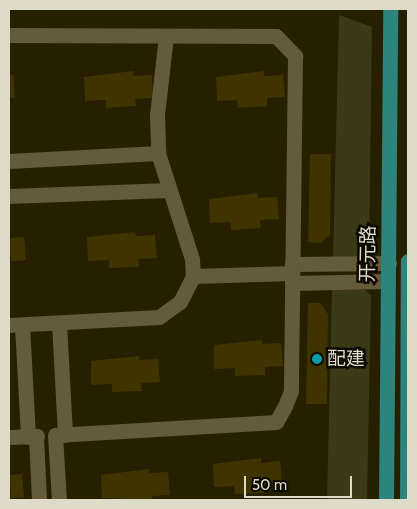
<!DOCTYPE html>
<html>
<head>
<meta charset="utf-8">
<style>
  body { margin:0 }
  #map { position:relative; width:417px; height:509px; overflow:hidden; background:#261f00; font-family:Cabin,"Noto Sans SC",sans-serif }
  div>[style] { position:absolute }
  .green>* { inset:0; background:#3a3b16 }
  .building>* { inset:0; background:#3f3400; transform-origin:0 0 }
  .minor>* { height:15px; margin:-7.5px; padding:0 7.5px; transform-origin:7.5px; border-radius:7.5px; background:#635b3a }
  .major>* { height:15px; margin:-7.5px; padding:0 7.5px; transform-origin:7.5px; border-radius:7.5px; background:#2c847c }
  .dots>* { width:14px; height:14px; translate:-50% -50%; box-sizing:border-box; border:2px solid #0c0901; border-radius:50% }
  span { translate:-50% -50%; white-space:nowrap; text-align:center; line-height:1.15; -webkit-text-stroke:5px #0c0901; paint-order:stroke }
  .street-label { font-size:19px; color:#dfdbc9 }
  .poi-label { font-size:19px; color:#dfdbc9 }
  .left { translate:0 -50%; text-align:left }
  .frame { position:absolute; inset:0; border:10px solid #dfdbc9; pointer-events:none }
  .scale { position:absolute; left:244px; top:476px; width:108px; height:22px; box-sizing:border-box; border:2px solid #dfdbc9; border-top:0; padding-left:6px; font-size:15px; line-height:18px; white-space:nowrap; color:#dfdbc9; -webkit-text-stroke:4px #0c0901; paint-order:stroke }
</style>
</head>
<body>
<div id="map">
  <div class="green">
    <div style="clip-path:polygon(339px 15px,372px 27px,369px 250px,358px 257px,333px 259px)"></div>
    <div style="clip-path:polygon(332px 290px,365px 290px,371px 295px,367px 500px,327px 500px)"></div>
  </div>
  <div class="building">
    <div style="clip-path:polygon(133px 71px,133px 76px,152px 75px,153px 98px,135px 99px,136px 106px,106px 108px,106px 100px,85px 101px,84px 77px)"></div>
    <div style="clip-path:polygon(264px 71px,264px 76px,283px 75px,285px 97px,267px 98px,267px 106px,238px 108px,237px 100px,217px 101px,216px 77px)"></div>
    <div style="clip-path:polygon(9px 75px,13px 75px,15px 98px,9px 98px)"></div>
    <div style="clip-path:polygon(310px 154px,331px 154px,330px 235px,321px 243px,308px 242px)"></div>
    <div style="clip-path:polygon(258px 193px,258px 198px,277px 197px,279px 219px,260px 220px,261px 228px,231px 230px,231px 222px,210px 223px,209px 199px)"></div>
    <div style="clip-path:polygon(135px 232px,136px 236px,155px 235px,157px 258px,138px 259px,139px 267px,109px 268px,109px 260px,88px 261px,87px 237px)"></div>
    <div style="left:24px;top:237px;width:23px;height:15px;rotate:85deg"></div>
    <div style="clip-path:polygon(308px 303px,320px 303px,328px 314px,327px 404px,306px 404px)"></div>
    <div style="clip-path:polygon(262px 340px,262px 344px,281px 343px,283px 366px,265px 367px,265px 375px,235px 376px,235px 368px,214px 369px,214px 345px)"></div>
    <div style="clip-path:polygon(139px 356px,139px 360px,158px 359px,160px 382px,141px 383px,142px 391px,112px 392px,112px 384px,91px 385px,91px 361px)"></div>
    <div style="clip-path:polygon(261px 458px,261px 463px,280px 461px,282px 484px,264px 485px,264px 493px,235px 494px,234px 486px,214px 487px,213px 464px)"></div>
    <div style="clip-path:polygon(149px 469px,149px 473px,168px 472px,170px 495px,152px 496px,152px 500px,102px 498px,101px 475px)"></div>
    <div style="left:22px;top:474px;width:23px;height:13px;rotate:85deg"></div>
  </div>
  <div class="minor">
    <div style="left:9px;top:35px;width:267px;rotate:0.2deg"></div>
    <div style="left:276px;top:36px;width:28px;rotate:46deg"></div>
    <div style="left:295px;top:56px;width:335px;rotate:90.7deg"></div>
    <div style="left:291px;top:391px;width:16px;rotate:112deg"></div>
    <div style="left:285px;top:406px;width:18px;rotate:119deg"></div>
    <div style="left:276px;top:422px;width:221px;rotate:176.6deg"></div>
    <div style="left:55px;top:435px;width:65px;rotate:86.5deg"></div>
    <div style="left:166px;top:36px;width:80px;rotate:96.5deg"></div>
    <div style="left:157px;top:115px;width:38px;rotate:88deg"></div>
    <div style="left:158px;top:153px;width:111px;rotate:72.2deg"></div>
    <div style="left:192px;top:259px;width:17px;rotate:87deg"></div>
    <div style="left:9px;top:161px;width:149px;rotate:-3.1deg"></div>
    <div style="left:9px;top:196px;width:159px;rotate:-2.2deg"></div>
    <div style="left:292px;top:264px;width:97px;rotate:-0.6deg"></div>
    <div style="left:292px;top:283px;width:96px;rotate:-1.2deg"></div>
    <div style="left:59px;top:323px;width:112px;rotate:86.9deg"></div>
    <div style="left:9px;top:325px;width:150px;rotate:-3.1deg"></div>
    <div style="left:159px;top:317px;width:26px;rotate:-36deg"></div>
    <div style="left:180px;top:302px;width:29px;rotate:-63deg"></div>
    <div style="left:193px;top:276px;width:99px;rotate:-1.7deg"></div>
    <div style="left:22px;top:325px;width:112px;rotate:86.9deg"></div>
    <div style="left:36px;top:436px;width:64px;rotate:87.3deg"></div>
    <div style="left:9px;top:437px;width:28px;rotate:-2deg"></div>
  </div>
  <div class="major">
    <div style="left:386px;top:500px;width:491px;rotate:-89.5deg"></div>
    <div style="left:407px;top:500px;width:239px;rotate:-89.8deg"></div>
  </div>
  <div class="dots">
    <div style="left:317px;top:359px;background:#0f9aa8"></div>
  </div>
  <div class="street-label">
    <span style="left:368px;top:254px;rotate:-89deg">开元路</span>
  </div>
  <div class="poi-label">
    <span class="left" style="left:327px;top:359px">配建</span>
  </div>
  <div class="frame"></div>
  <div class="scale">50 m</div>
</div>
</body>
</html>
